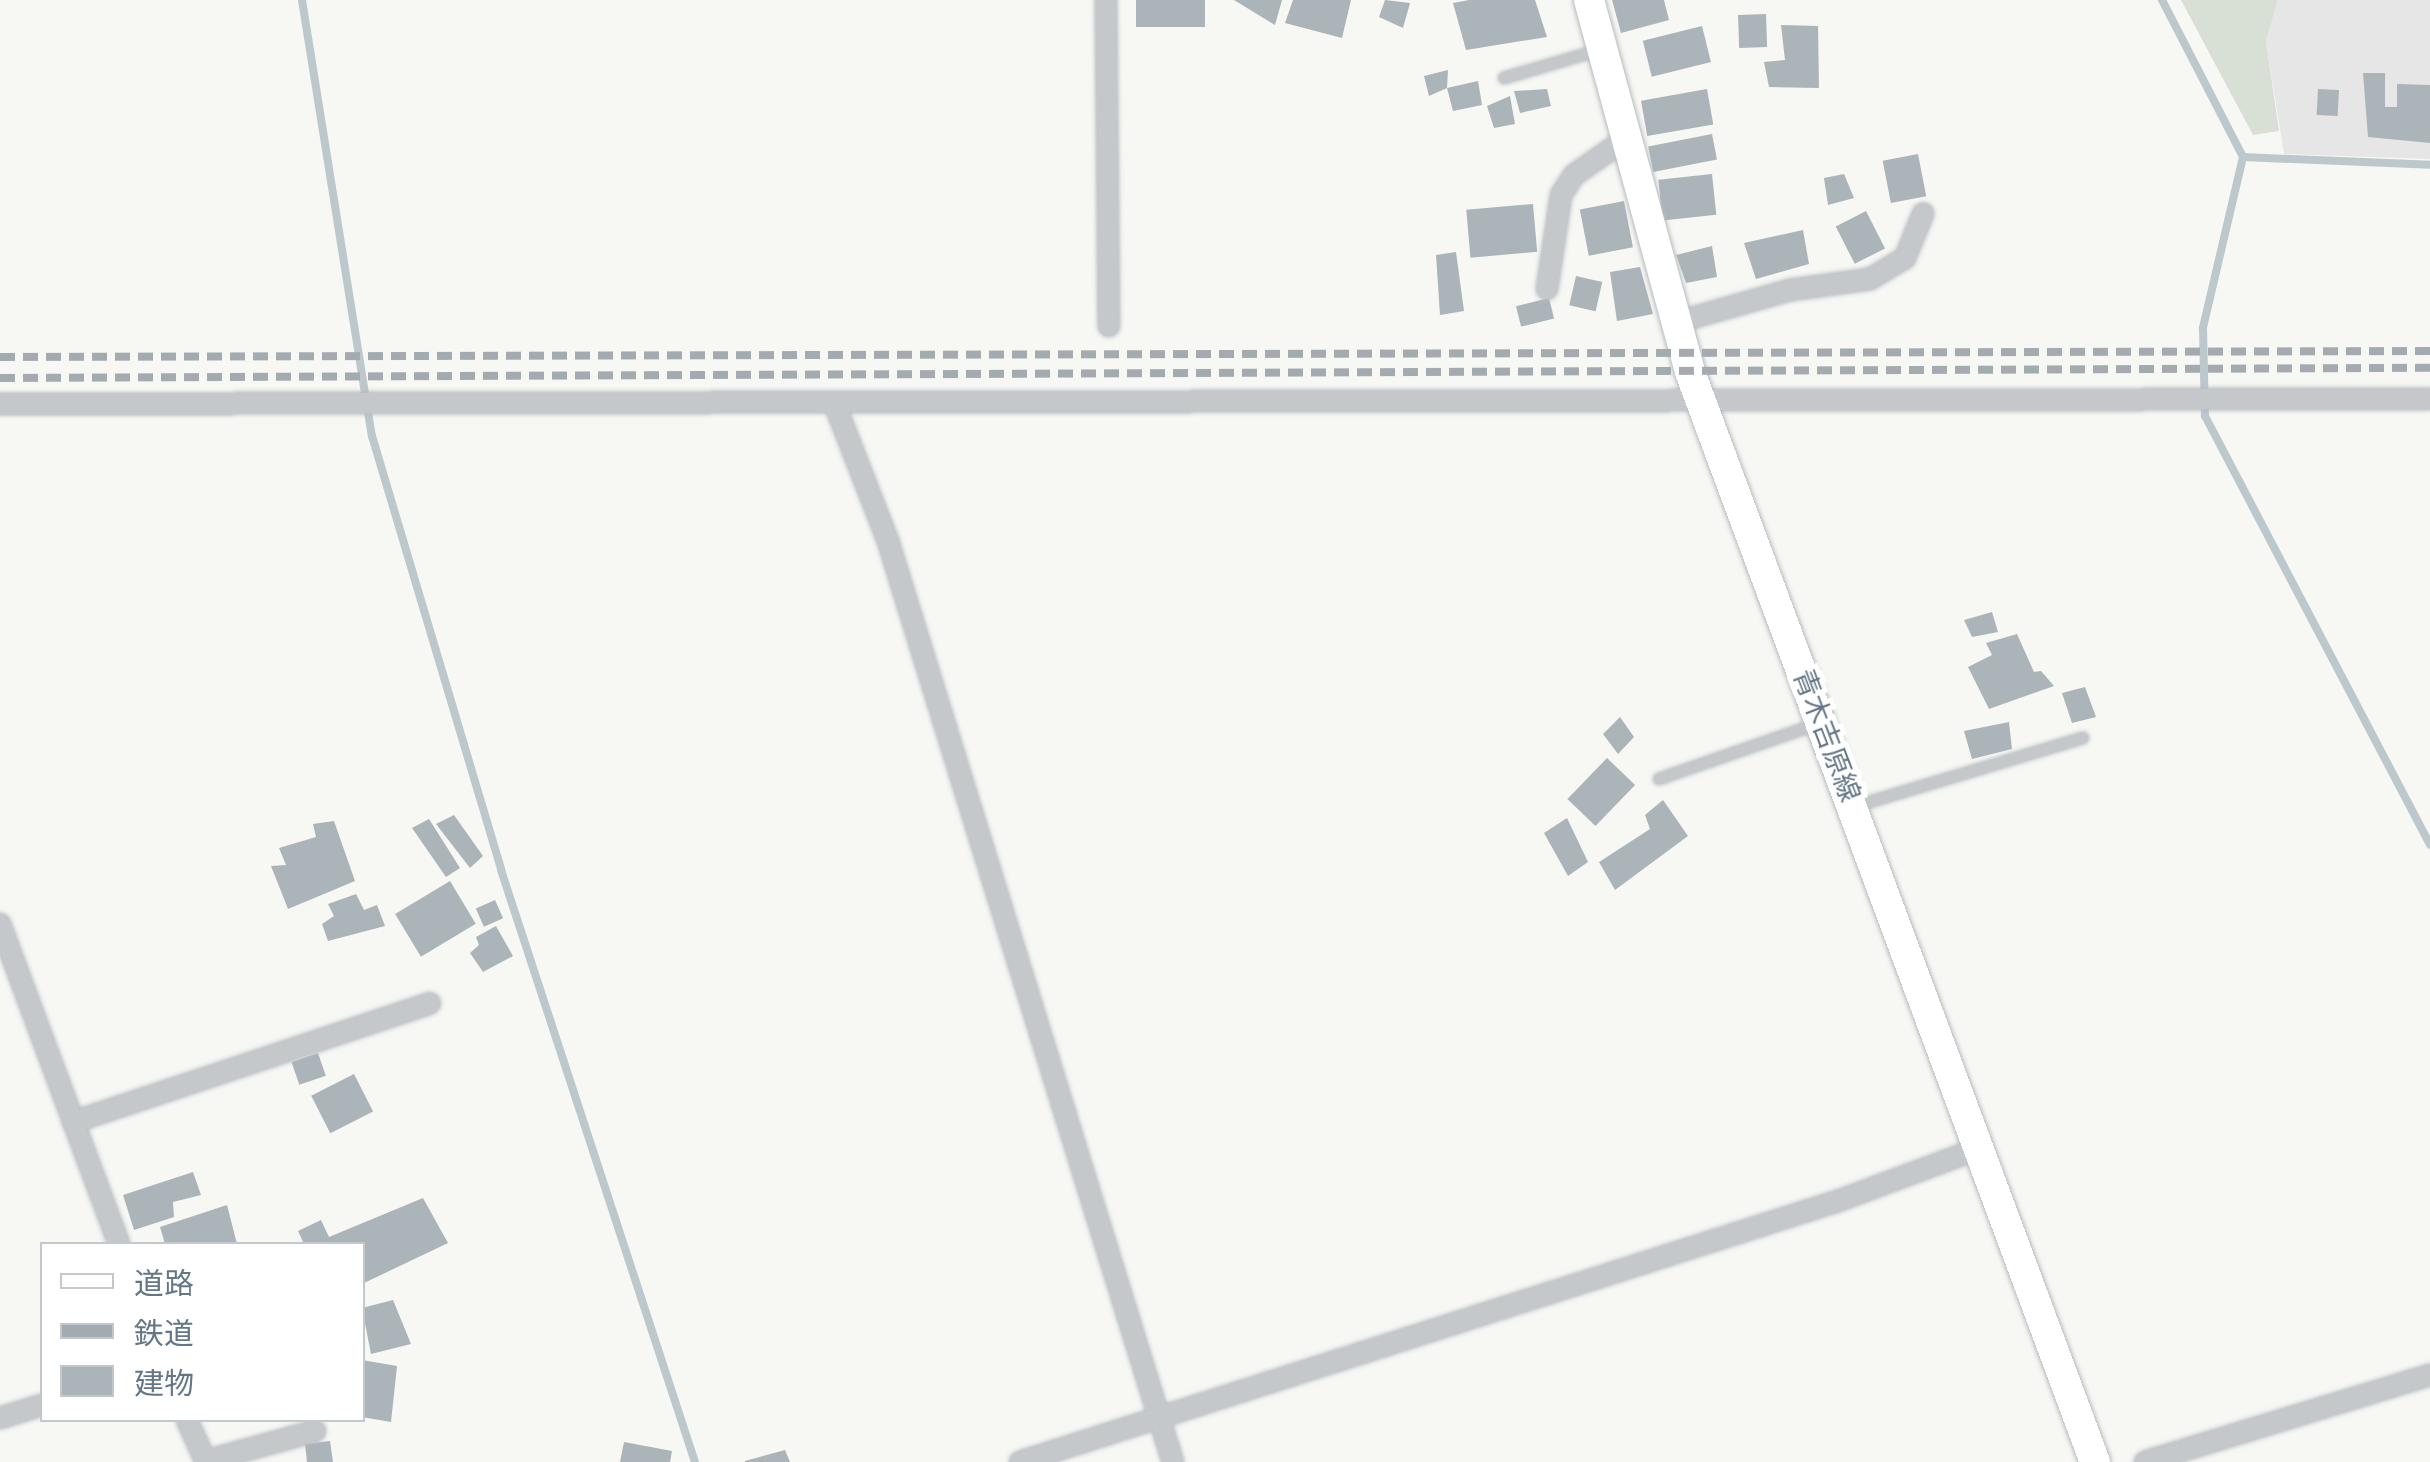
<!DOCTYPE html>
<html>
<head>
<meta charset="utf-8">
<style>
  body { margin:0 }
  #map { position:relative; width:2430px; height:1462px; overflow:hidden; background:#f7f7f4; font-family:"Noto Sans","Noto Sans JP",sans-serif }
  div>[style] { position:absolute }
  .built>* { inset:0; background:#e5e6e5 }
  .green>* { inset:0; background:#d8dfd5 }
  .stream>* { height:8px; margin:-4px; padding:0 4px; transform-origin:4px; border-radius:4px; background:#bcc8cc }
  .building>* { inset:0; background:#abb4b9; transform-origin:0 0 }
  .roads { filter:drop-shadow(0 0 2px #b6bcc0) drop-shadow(0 0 2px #b6bcc0) }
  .service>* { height:10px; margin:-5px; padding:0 5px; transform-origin:5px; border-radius:5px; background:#c4c8cb }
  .minor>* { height:20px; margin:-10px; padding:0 10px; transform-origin:10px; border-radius:10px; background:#c4c8cb }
  .secondary>* { height:30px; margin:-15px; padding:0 15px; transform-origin:15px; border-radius:15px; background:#fff }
  .rail>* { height:8px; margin-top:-4px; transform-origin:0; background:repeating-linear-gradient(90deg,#a4abb0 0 15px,transparent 0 23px) }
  span { translate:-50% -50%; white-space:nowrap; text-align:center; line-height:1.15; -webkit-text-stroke:10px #fff; paint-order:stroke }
  .street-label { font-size:28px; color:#657786 }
  .legend { position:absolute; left:40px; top:1242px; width:325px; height:180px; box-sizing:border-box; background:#fff; border:2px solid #c1c9cf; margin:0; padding:12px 18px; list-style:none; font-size:30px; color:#657786 }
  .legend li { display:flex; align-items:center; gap:20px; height:50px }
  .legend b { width:50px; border:2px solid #c1c9cf }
</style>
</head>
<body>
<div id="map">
  <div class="built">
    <div style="clip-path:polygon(2278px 0,2430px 0,2430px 159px,2284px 154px,2266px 41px)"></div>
  </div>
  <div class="green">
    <div style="clip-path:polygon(2181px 0,2278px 0,2266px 41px,2279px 131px,2253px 135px)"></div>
  </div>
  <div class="stream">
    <div style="left:302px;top:0;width:442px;rotate:80.9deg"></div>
    <div style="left:372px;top:436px;width:453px;rotate:73.4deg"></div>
    <div style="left:501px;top:870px;width:623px;rotate:71.86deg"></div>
    <div style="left:2162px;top:0;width:177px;rotate:62.7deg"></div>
    <div style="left:2243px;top:157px;width:176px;rotate:103.2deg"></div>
    <div style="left:2203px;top:328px;width:88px;rotate:88.7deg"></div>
    <div style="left:2205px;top:416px;width:484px;rotate:62.3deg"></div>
    <div style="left:2243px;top:157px;width:187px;rotate:2.4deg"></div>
  </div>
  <div class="building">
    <div style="left:1136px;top:0;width:69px;height:27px"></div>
    <div style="clip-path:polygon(1234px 0,1282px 0,1275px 25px)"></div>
    <div style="clip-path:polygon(1293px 0,1351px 0,1342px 38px,1285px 23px)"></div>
    <div style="clip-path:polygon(1385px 0,1410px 3px,1403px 28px,1379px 17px)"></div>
    <div style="clip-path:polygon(1469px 0,1535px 0,1547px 37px,1466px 50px,1453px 3px)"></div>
    <div style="clip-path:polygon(1612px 0,1664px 0,1669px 20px,1621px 33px)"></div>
    <div style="left:1766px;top:14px;width:33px;height:28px;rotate:88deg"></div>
    <div style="clip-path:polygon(1781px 25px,1818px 26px,1819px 88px,1769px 87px,1764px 62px,1785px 60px)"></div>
    <div style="left:1702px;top:26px;width:37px;height:61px;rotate:76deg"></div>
    <div style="clip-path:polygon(1448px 70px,1447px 88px,1478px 81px,1482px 105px,1453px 111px,1447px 88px,1429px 96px,1424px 76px)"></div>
    <div style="clip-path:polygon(2363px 73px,2385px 73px,2385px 107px,2397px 107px,2397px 84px,2430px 85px,2430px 143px,2368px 137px)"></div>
    <div style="clip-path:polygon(1547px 89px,1551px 106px,1520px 113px,1514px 91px)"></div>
    <div style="left:1707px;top:89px;width:36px;height:67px;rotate:80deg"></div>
    <div style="left:2318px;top:89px;width:21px;height:26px;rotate:3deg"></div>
    <div style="clip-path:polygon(1510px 96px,1515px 124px,1494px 128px,1487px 106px)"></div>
    <div style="left:1712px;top:134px;width:26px;height:65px;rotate:79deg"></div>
    <div style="left:1918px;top:154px;width:43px;height:36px;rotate:79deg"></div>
    <div style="left:1712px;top:174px;width:41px;height:54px;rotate:84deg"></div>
    <div style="clip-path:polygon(1844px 174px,1854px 198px,1828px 205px,1824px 178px)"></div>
    <div style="left:1624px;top:201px;width:47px;height:45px;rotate:79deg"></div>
    <div style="left:1533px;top:204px;width:48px;height:67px;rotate:85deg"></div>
    <div style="left:1866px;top:211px;width:42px;height:34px;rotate:63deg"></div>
    <div style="clip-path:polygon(1803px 230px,1809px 264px,1756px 279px,1744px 243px)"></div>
    <div style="clip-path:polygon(1712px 246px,1717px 277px,1686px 283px,1676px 255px)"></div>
    <div style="clip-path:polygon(1456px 252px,1464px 311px,1440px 315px,1436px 255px)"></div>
    <div style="clip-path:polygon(1640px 267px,1653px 314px,1617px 321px,1610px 272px)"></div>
    <div style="left:1576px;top:276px;width:27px;height:30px;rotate:13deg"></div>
    <div style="left:1549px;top:298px;width:21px;height:34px;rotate:76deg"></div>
    <div style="clip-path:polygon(1992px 612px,1998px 632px,1972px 637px,1964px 620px)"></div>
    <div style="clip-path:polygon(2017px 634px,2034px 672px,2041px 671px,2054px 686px,1989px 709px,1968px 667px,1992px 655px,1986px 643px)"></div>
    <div style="clip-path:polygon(2085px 687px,2096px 717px,2072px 723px,2062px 693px)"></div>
    <div style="clip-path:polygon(1620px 717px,1634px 737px,1618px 754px,1603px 734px)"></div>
    <div style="clip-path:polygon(2009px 722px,2012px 749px,1972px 759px,1964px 731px)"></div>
    <div style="left:1607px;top:758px;width:39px;height:57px;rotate:44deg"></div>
    <div style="clip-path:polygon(1663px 800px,1688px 836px,1615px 890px,1599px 862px,1650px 829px,1645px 815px)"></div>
    <div style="clip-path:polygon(454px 815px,483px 856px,470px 868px,436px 824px)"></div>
    <div style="clip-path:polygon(1567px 818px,1588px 862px,1568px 876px,1544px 833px)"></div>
    <div style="clip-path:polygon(429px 819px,460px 868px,446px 877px,412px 828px)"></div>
    <div style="clip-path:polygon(334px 821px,355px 881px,288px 909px,271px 866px,286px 865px,279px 848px,316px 837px,313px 824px)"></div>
    <div style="left:450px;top:881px;width:50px;height:64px;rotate:59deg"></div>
    <div style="clip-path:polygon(356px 894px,364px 910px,377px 905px,385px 926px,328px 941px,322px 924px,334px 916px,328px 904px)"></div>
    <div style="left:495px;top:900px;width:20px;height:21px;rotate:66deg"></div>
    <div style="clip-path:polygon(496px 926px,513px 956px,483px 972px,470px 953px,479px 945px,476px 937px)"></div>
    <div style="left:318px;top:1053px;width:24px;height:28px;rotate:71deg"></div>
    <div style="left:354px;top:1074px;width:42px;height:48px;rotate:63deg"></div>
    <div style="clip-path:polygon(193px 1172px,201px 1195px,173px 1202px,174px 1217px,134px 1230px,123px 1195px)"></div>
    <div style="clip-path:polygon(423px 1198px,448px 1243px,362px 1284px,362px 1244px,304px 1244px,298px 1231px,321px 1220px,329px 1237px)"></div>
    <div style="clip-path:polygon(227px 1205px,237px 1244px,165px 1244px,160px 1227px)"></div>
    <div style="clip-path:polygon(393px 1300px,411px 1344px,371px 1354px,362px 1308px)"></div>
    <div style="clip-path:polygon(362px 1360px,397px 1366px,391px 1422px,362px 1417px)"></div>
    <div style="clip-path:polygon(330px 1441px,333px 1462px,307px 1462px,305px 1444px)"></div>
    <div style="clip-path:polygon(624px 1442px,672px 1451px,670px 1462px,620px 1462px)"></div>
    <div style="clip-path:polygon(785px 1450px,790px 1462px,745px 1462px,745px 1461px)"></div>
  </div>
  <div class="roads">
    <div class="service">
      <div style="left:1504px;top:78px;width:100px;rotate:-16.3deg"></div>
      <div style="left:1659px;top:779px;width:167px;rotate:-19.2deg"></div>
      <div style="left:1856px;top:806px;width:237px;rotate:-16.7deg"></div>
    </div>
    <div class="minor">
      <div style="left:1106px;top:0;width:326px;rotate:89.5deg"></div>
      <div style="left:1547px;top:289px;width:95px;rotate:-81.5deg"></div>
      <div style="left:1561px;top:195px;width:24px;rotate:-57deg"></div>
      <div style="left:1574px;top:175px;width:60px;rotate:-34.8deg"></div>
      <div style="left:1674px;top:323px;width:121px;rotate:-15.9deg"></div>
      <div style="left:1790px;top:290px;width:81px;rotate:-7.8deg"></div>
      <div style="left:1870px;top:279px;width:41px;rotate:-31deg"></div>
      <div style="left:1905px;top:258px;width:48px;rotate:-67.8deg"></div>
      <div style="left:0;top:404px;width:2430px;rotate:-0.12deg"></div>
      <div style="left:835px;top:405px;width:146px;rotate:68.7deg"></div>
      <div style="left:888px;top:541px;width:964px;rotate:72.81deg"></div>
      <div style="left:0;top:924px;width:341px;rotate:69.6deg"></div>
      <div style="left:73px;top:1122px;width:376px;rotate:-18.4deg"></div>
      <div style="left:0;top:1418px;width:44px;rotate:-17.2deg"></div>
      <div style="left:187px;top:1420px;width:46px;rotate:65.7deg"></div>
      <div style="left:206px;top:1461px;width:113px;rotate:-15.4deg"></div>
      <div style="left:1020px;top:1462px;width:859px;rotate:-17.7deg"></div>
      <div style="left:1838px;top:1201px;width:152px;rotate:-20.5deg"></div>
      <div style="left:2145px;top:1462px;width:298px;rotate:-17deg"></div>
    </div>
    <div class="secondary">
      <div style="left:1589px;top:0;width:385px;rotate:74.8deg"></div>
      <div style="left:1690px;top:372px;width:1163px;rotate:69.62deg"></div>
    </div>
  </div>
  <div class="rail">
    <div style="left:0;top:357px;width:2430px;rotate:-0.14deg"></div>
    <div style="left:0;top:378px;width:2430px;rotate:-0.24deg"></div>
  </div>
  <div class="street-label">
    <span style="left:1828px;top:735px;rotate:69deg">青木吉原線</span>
  </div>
  <ul class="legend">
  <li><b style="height:12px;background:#fff"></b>道路</li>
  <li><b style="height:12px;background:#a4abb0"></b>鉄道</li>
  <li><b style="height:28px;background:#abb4b9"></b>建物</li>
  </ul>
</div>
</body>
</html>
